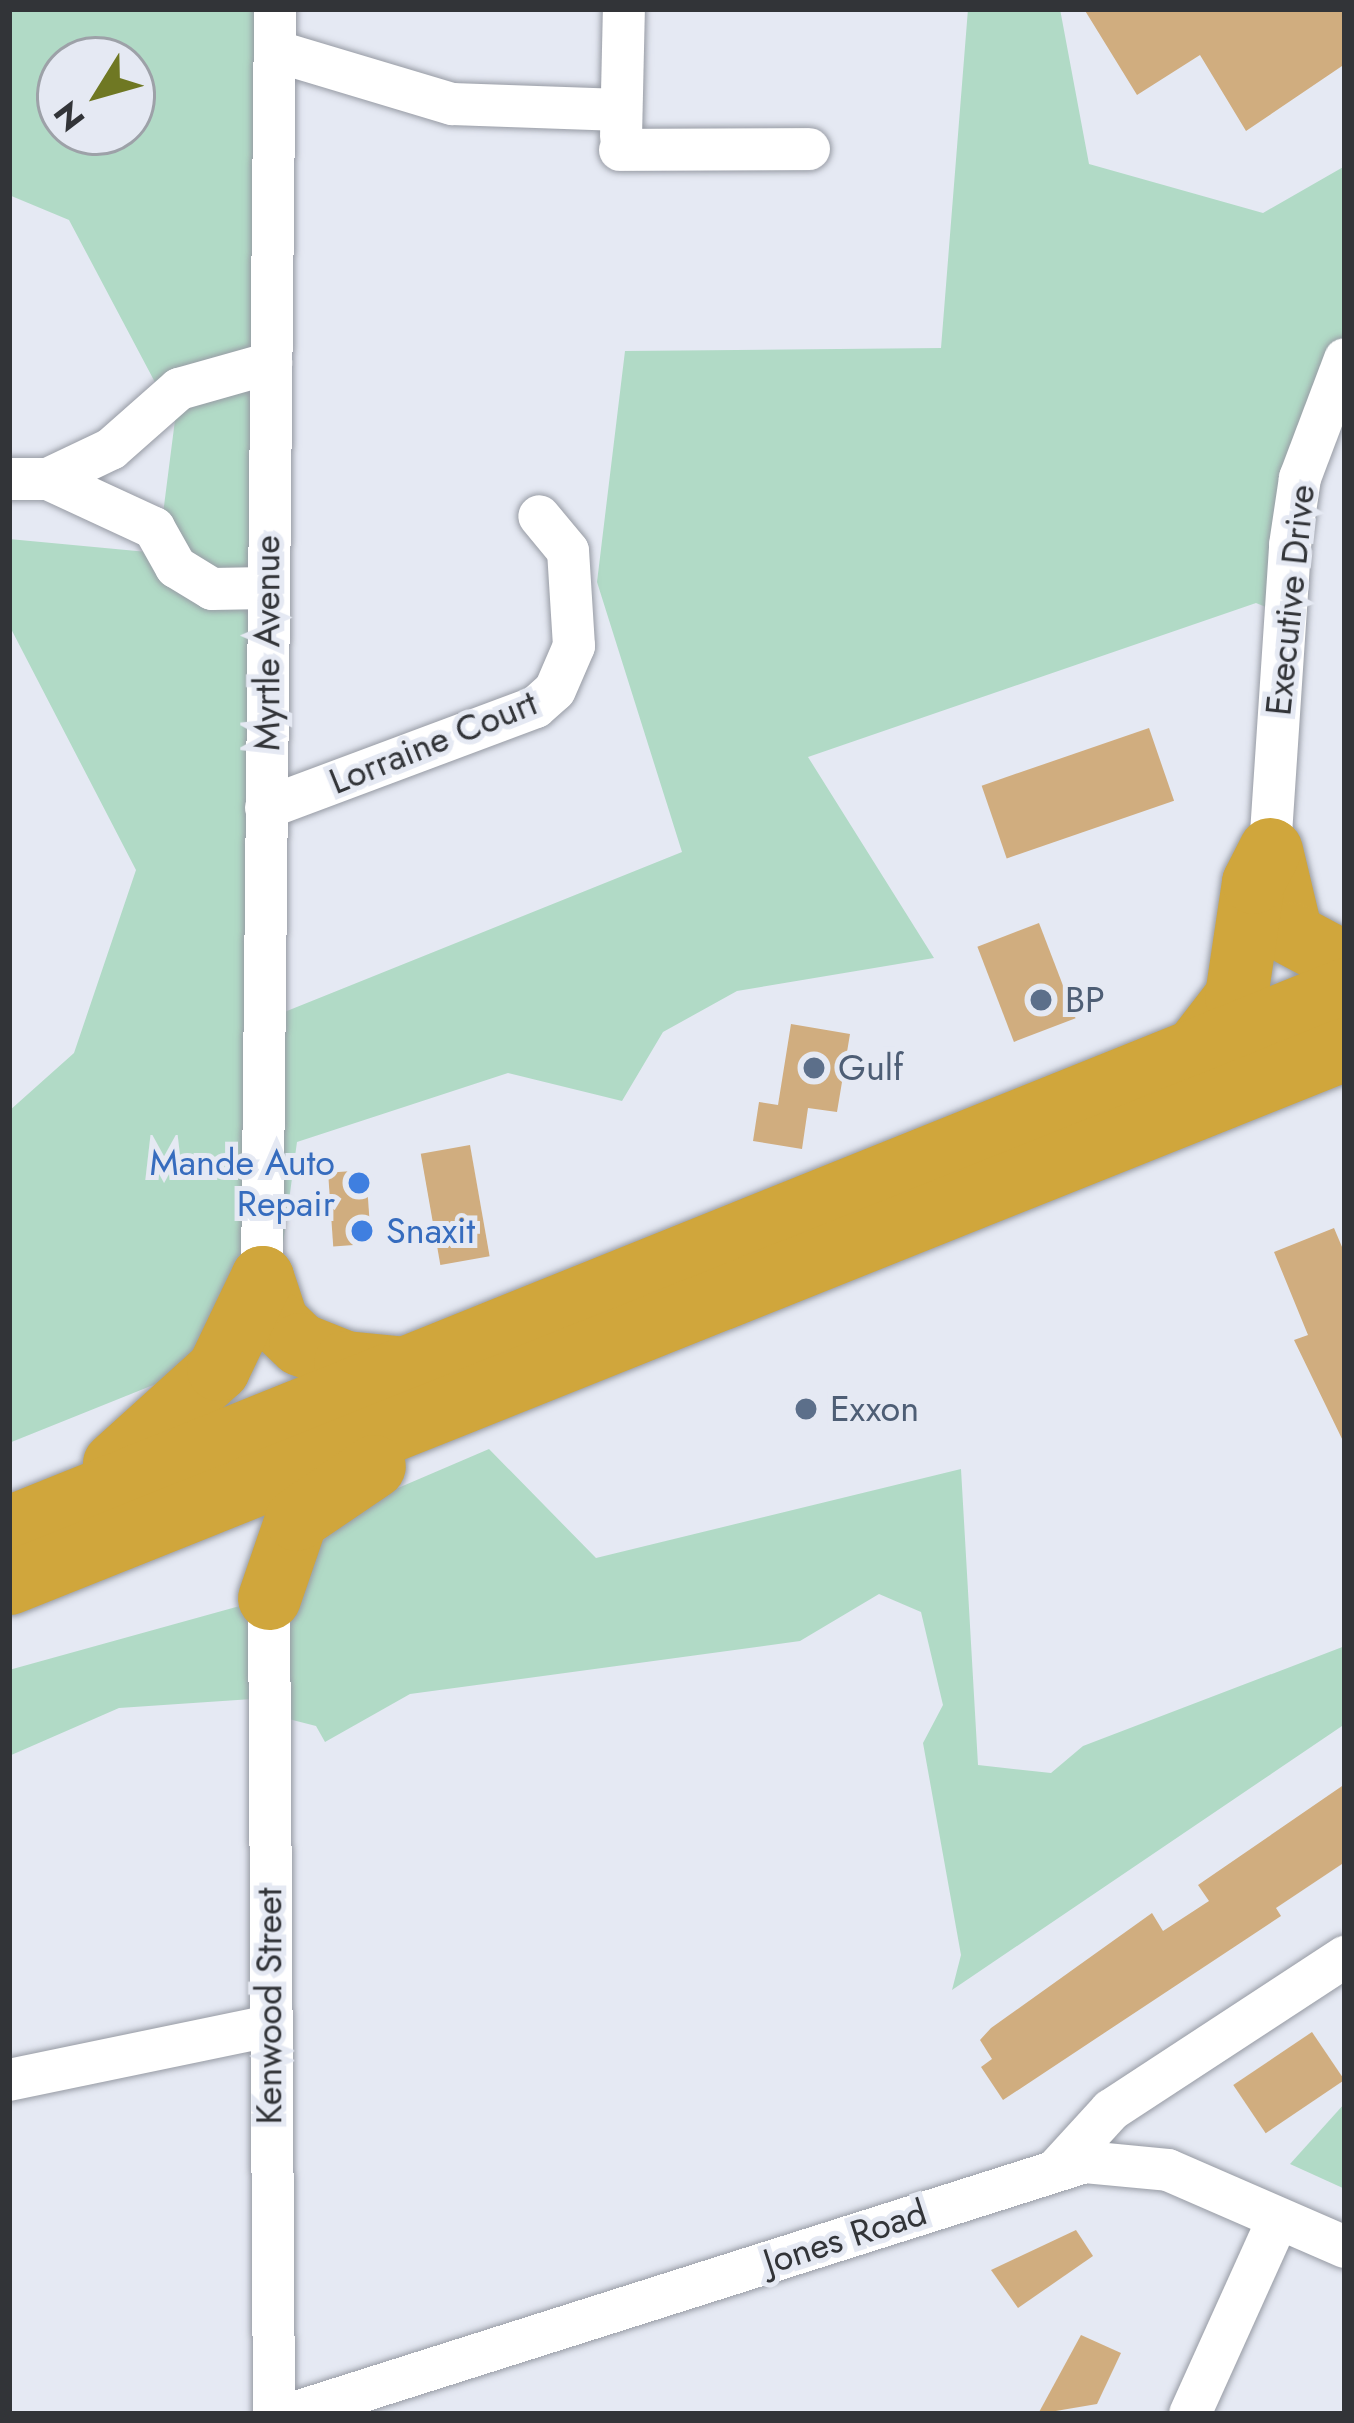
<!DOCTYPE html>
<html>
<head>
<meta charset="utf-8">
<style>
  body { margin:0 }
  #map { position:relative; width:1354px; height:2423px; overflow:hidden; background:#e5e9f3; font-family:Jost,sans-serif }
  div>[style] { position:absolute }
  .green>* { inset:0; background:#b1dac6 }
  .building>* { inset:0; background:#d0ad7f; transform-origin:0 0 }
  .roads { filter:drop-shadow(0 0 3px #979ba4) drop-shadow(0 0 3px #979ba4) }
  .minor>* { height:42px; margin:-21px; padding:0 21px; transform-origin:21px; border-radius:21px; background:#fff }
  .highway>* { height:63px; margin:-31.5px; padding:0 31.5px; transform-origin:31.5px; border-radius:31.5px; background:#d0a63c }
  .dots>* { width:33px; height:33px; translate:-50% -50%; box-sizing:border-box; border:6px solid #e5e9f3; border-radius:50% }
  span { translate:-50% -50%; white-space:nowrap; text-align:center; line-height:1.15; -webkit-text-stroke:10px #e5e9f3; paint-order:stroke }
  .street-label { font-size:36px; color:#323438 }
  .service-label { font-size:36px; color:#4e5e75 }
  .left { translate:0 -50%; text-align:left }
  .shop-label { font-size:36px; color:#366cbe }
  .right { translate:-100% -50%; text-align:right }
  .frame { position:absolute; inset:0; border:12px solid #323438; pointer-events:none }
  .north { position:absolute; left:36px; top:36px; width:120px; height:120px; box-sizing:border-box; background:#e5e9f3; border:3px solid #9da1a8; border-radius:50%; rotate:233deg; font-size:33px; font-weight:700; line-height:48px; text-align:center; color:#323438 }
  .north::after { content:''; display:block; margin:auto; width:42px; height:54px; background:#6f7823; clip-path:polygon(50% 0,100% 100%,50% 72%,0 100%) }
</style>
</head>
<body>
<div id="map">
  <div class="green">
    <div style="clip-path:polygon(evenodd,9px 9px,259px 9px,272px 1017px,682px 852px,597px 582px,625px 351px,941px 348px,968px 9px,1060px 9px,1089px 164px,1263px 213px,1345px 166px,1345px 359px,1283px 614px,1256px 603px,808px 757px,934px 958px,737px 991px,663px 1032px,622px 1101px,508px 1073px,297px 1142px,270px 1338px,9px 1443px,9px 1111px,74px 1053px,136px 870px,9px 625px,9px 539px,158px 553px,175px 420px,69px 220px,9px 195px,9px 9px,60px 60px,132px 60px,132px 132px,60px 132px,60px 60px)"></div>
    <div style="clip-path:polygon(489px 1449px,596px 1558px,961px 1469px,978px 1765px,1051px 1773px,1083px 1746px,1345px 1646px,1345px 1724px,952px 1990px,961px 1955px,923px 1743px,943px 1705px,921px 1612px,879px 1594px,800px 1641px,410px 1694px,325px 1742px,316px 1726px,269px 1714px,268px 1698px,119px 1708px,9px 1756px,9px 1670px,269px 1598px,356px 1506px)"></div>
    <div style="clip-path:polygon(1345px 2103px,1345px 2189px,1290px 2164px)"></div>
  </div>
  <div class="building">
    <div style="clip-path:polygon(1084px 9px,1345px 9px,1345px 64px,1246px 131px,1200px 55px,1137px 95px)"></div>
    <div style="left:1149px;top:728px;width:77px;height:177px;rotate:71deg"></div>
    <div style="left:1039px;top:923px;width:102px;height:66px;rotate:69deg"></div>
    <div style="clip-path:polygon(791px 1024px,850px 1034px,837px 1112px,808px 1108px,802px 1149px,753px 1141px,759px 1102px,778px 1105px)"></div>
    <div style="left:470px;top:1145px;width:113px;height:50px;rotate:80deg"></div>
    <div style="left:366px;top:1170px;width:74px;height:38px;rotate:86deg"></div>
    <div style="clip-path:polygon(1334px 1228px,1345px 1254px,1344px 1443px,1294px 1340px,1308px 1335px,1274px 1252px)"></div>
    <div style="clip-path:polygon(1345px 1784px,1345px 1862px,1276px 1908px,1281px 1916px,1003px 2100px,981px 2067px,992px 2059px,980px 2040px,991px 2028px,1152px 1913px,1163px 1931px,1209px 1901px,1198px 1885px)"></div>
    <div style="left:1312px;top:2032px;width:58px;height:95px;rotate:56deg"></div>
    <div style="clip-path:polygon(1076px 2230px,1093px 2256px,1018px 2308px,991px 2270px)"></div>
    <div style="clip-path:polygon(1081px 2335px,1121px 2353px,1097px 2404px,1038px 2414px)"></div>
  </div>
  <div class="roads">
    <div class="minor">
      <div style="left:275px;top:51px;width:185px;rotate:16.7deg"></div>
      <div style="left:452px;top:104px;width:169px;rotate:2deg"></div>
      <div style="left:621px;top:137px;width:128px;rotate:-88.7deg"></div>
      <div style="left:620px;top:150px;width:189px;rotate:-0.3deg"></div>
      <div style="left:9px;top:479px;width:39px"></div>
      <div style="left:48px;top:479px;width:117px;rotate:24.8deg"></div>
      <div style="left:154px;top:528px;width:45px;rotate:60.6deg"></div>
      <div style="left:176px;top:567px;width:42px;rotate:31.4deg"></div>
      <div style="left:212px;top:589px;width:55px;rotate:-1deg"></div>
      <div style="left:48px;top:479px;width:70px;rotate:-25.5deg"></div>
      <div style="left:111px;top:449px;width:91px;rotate:-41.4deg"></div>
      <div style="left:179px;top:389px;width:96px;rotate:-15.8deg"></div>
      <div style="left:266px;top:808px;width:288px;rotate:-20.5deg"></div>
      <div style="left:536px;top:707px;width:25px;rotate:-42deg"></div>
      <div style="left:555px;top:690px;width:48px;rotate:-66.6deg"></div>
      <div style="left:574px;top:646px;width:95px;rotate:-93.6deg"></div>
      <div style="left:568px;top:551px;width:45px;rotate:-129.6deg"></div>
      <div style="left:1270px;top:849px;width:305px;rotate:-86.2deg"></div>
      <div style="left:1290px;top:545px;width:68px;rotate:-81.5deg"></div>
      <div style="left:1300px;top:478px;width:127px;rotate:-69.3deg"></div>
      <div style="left:262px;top:1277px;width:1268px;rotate:-89.41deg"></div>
      <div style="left:269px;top:1598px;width:816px;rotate:89.65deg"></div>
      <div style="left:9px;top:2080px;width:266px;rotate:-11.7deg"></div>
      <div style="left:1057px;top:2169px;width:80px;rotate:-47.5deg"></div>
      <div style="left:1111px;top:2110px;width:280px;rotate:-33.2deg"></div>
      <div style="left:290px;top:2414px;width:834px;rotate:-17.59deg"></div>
      <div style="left:1085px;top:2162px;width:83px;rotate:5.5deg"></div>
      <div style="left:1168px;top:2170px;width:193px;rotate:23.5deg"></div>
      <div style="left:1190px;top:2414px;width:214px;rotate:-65.7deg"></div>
    </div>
    <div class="highway">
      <div style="left:1271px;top:850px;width:86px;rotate:76.6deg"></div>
      <div style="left:1291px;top:934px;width:61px;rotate:28.2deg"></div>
      <div style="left:1192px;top:1053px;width:72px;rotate:-52.3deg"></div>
      <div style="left:1236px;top:996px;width:115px;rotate:-81.5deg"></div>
      <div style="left:1253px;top:882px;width:37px;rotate:-63deg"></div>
      <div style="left:262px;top:1277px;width:47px;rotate:71.6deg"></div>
      <div style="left:277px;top:1322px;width:32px;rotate:44deg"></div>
      <div style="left:300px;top:1344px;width:48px;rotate:21.8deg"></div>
      <div style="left:345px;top:1362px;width:59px;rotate:5.8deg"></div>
      <div style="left:114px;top:1463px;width:140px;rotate:-42.1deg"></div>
      <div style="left:218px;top:1369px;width:102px;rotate:-64.4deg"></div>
      <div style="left:9px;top:1527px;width:1440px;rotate:-21.93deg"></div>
      <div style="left:9px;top:1583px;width:1439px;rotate:-21.79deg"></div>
      <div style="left:269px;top:1598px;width:83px;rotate:-71.1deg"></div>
      <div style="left:296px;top:1519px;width:94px;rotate:-34.2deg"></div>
    </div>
  </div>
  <div class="dots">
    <div style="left:1041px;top:1000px;background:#5c6f8a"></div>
    <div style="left:814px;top:1068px;background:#5c6f8a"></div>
    <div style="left:359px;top:1183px;background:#3f7fe0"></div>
    <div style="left:362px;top:1231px;background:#3f7fe0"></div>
    <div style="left:806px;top:1409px;background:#5c6f8a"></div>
  </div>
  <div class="street-label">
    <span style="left:1290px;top:600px;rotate:-84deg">Executive Drive</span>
    <span style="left:267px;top:643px;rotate:-90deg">Myrtle Avenue</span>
    <span style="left:433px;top:742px;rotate:-22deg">Lorraine Court</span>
    <span style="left:269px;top:2006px;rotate:-90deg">Kenwood Street</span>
    <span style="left:845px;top:2237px;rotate:-18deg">Jones Road</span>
  </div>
  <div class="service-label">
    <span class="left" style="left:1065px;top:1000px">BP</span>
    <span class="left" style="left:838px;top:1068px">Gulf</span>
    <span class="left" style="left:830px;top:1409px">Exxon</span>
  </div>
  <div class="shop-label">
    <span class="right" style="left:335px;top:1183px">Mande Auto<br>Repair</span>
    <span class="left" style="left:386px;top:1231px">Snaxit</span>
  </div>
  <div class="frame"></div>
  <div class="north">N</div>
</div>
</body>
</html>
